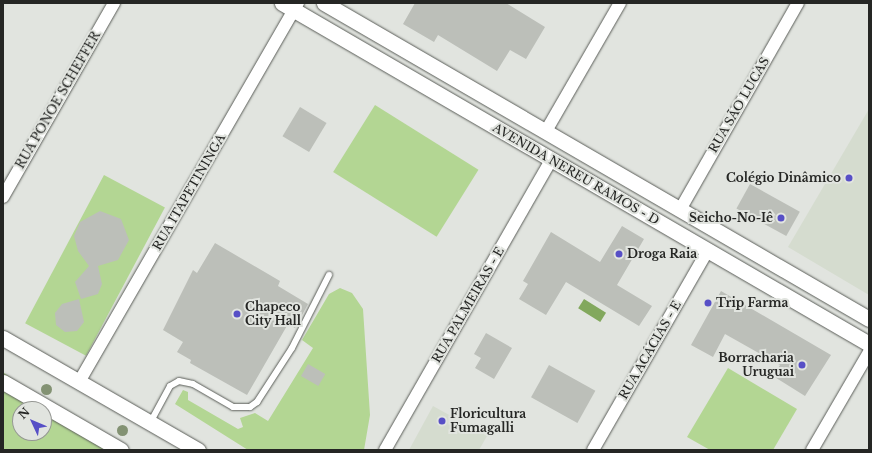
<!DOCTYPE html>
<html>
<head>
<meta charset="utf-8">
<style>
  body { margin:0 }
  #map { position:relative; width:872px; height:453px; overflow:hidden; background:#e1e4df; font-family:"Libre Baskerville",serif }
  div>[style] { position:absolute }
  .built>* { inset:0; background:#d5dccf }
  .green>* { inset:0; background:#b3d693; transform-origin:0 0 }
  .water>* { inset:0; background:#82a85d; transform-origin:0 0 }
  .building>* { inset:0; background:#bcbfb9; transform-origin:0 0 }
  .roads { filter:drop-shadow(0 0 1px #5a5d58) drop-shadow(0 0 1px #5a5d58) }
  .service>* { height:6px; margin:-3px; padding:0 3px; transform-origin:3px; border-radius:3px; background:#fff }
  .minor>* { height:12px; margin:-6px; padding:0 6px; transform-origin:6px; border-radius:6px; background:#fff }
  .tertiary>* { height:15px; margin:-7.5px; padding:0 7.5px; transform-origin:7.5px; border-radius:7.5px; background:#fff }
  .trees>* { width:11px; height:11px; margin:-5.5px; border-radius:50%; background:#839273 }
  .dots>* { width:11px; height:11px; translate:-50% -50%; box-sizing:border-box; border:2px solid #e1e4df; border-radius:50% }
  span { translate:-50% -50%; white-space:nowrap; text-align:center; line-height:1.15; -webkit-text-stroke:4px #e1e4df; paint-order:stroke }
  .street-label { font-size:12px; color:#252624 }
  .poi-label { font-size:12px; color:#252624; font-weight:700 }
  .right { translate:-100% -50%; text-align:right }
  .left { translate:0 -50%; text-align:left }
  .frame { position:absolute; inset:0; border:4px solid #252624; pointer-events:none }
  .north { position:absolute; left:12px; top:401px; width:40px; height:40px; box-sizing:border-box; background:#e1e4df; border:1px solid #969894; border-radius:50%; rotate:314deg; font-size:11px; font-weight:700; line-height:16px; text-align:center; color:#252624 }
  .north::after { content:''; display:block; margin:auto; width:14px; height:18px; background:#574fc6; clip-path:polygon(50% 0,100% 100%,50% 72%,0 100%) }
</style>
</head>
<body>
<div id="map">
  <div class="built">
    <div style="clip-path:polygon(869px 109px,869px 295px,788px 247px)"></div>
    <div style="clip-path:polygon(433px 406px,487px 436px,479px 450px,409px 450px)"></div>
  </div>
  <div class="green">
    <div style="left:375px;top:105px;width:122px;height:79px;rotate:32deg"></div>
    <div style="left:104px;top:175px;width:69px;height:168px;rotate:28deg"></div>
    <div style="clip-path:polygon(340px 288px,352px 293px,363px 309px,370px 415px,364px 450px,248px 450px,175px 404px,183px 390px,188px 392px,188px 400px,238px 429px,243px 427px,240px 418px,255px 413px,268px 421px,313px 348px,302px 340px,329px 294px)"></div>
    <div style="clip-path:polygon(728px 368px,797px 409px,773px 450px,710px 450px,687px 437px)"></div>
    <div style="clip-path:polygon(evenodd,3px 372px,107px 450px,3px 450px,3px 372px,20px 409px,44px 409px,44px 433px,20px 433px,20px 409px)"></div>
  </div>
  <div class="water">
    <div style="left:584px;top:299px;width:26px;height:11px;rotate:32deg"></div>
  </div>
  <div class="building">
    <div style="clip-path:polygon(415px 3px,506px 3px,545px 27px,526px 59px,510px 50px,497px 71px,438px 35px,434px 42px,403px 24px)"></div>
    <div style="left:300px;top:107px;width:31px;height:34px;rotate:31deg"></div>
    <div style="left:750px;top:184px;width:57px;height:28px;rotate:29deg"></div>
    <div style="clip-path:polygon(100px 211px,121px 219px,129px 240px,118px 260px,98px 266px,102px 284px,98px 294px,81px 299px,75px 282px,89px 266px,78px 251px,74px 236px,80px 222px)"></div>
    <div style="clip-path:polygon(622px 226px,644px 239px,617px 285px,652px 306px,639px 326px,566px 282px,546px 315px,519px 299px,528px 284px,523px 281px,551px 232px,600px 262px)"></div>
    <div style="clip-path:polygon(215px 243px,280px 281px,278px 286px,308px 304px,295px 328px,288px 324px,247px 395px,190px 363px,191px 360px,177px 352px,183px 342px,163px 330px,193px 270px,197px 273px)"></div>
    <div style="clip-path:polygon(721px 291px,831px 355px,805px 396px,773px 376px,780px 365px,725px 334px,713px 357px,691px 345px)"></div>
    <div style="clip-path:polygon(79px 299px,84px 322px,77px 331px,65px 332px,56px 325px,55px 313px,62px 304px)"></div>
    <div style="clip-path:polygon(486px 333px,512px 348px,494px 379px,475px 368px,481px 358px,474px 354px)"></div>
    <div style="left:308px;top:364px;width:20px;height:14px;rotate:30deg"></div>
    <div style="left:549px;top:365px;width:53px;height:37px;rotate:29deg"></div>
  </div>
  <div class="roads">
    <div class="service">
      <div style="left:150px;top:423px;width:42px;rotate:-61.6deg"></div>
      <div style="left:170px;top:386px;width:10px;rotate:-29deg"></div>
      <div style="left:179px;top:381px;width:14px;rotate:12deg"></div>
      <div style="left:193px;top:384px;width:46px;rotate:29.9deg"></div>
      <div style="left:233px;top:407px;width:17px"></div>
      <div style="left:250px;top:407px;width:9px;rotate:-36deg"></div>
      <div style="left:257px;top:402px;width:64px;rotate:-57.1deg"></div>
      <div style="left:292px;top:348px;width:82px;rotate:-63.1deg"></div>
    </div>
    <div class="minor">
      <div style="left:546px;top:131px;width:148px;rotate:-60deg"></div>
      <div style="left:3px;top:197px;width:224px;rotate:-60.2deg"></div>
      <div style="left:681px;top:208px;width:236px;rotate:-60.3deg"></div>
      <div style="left:79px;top:382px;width:438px;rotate:-60deg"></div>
      <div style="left:385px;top:450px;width:334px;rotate:-60.2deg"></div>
      <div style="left:593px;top:450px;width:231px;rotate:-60.1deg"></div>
      <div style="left:812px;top:450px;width:113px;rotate:-59.8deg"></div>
    </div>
    <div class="tertiary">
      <div style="left:282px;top:3px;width:679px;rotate:30.15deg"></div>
      <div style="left:324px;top:3px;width:630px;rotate:30.11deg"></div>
      <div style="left:3px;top:338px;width:225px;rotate:29.9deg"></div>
      <div style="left:3px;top:382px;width:136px;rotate:30deg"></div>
    </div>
  </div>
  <div class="trees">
    <div style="left:46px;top:389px"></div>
    <div style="left:122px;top:430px"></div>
  </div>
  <div class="dots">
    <div style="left:849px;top:178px;background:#574fc6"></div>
    <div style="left:781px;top:218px;background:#574fc6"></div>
    <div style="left:619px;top:254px;background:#574fc6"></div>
    <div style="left:708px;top:303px;background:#574fc6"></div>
    <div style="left:237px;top:314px;background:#574fc6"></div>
    <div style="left:802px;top:365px;background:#574fc6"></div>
    <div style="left:442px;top:421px;background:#574fc6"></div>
  </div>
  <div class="street-label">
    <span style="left:58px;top:100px;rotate:-60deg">RUA PONOE SCHEFFER</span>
    <span style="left:739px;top:105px;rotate:-60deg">RUA SÃO LUCAS</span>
    <span style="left:576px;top:174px;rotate:30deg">AVENIDA NEREU RAMOS - D</span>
    <span style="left:189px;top:192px;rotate:-60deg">RUA ITAPETININGA</span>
    <span style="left:468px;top:305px;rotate:-60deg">RUA PALMEIRAS - E</span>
    <span style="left:650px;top:350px;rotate:-60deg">RUA ACÁCIAS - E</span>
  </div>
  <div class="poi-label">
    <span class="right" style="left:841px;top:178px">Colégio Dinâmico</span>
    <span class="right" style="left:773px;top:218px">Seicho-No-Iê</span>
    <span class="left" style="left:627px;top:254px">Droga Raia</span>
    <span class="left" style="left:716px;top:303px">Trip Farma</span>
    <span class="left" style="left:245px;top:314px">Chapeco<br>City Hall</span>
    <span class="right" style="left:794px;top:365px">Borracharia<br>Uruguai</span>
    <span class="left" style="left:450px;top:421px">Floricultura<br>Fumagalli</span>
  </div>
  <div class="frame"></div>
  <div class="north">N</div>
</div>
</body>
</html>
